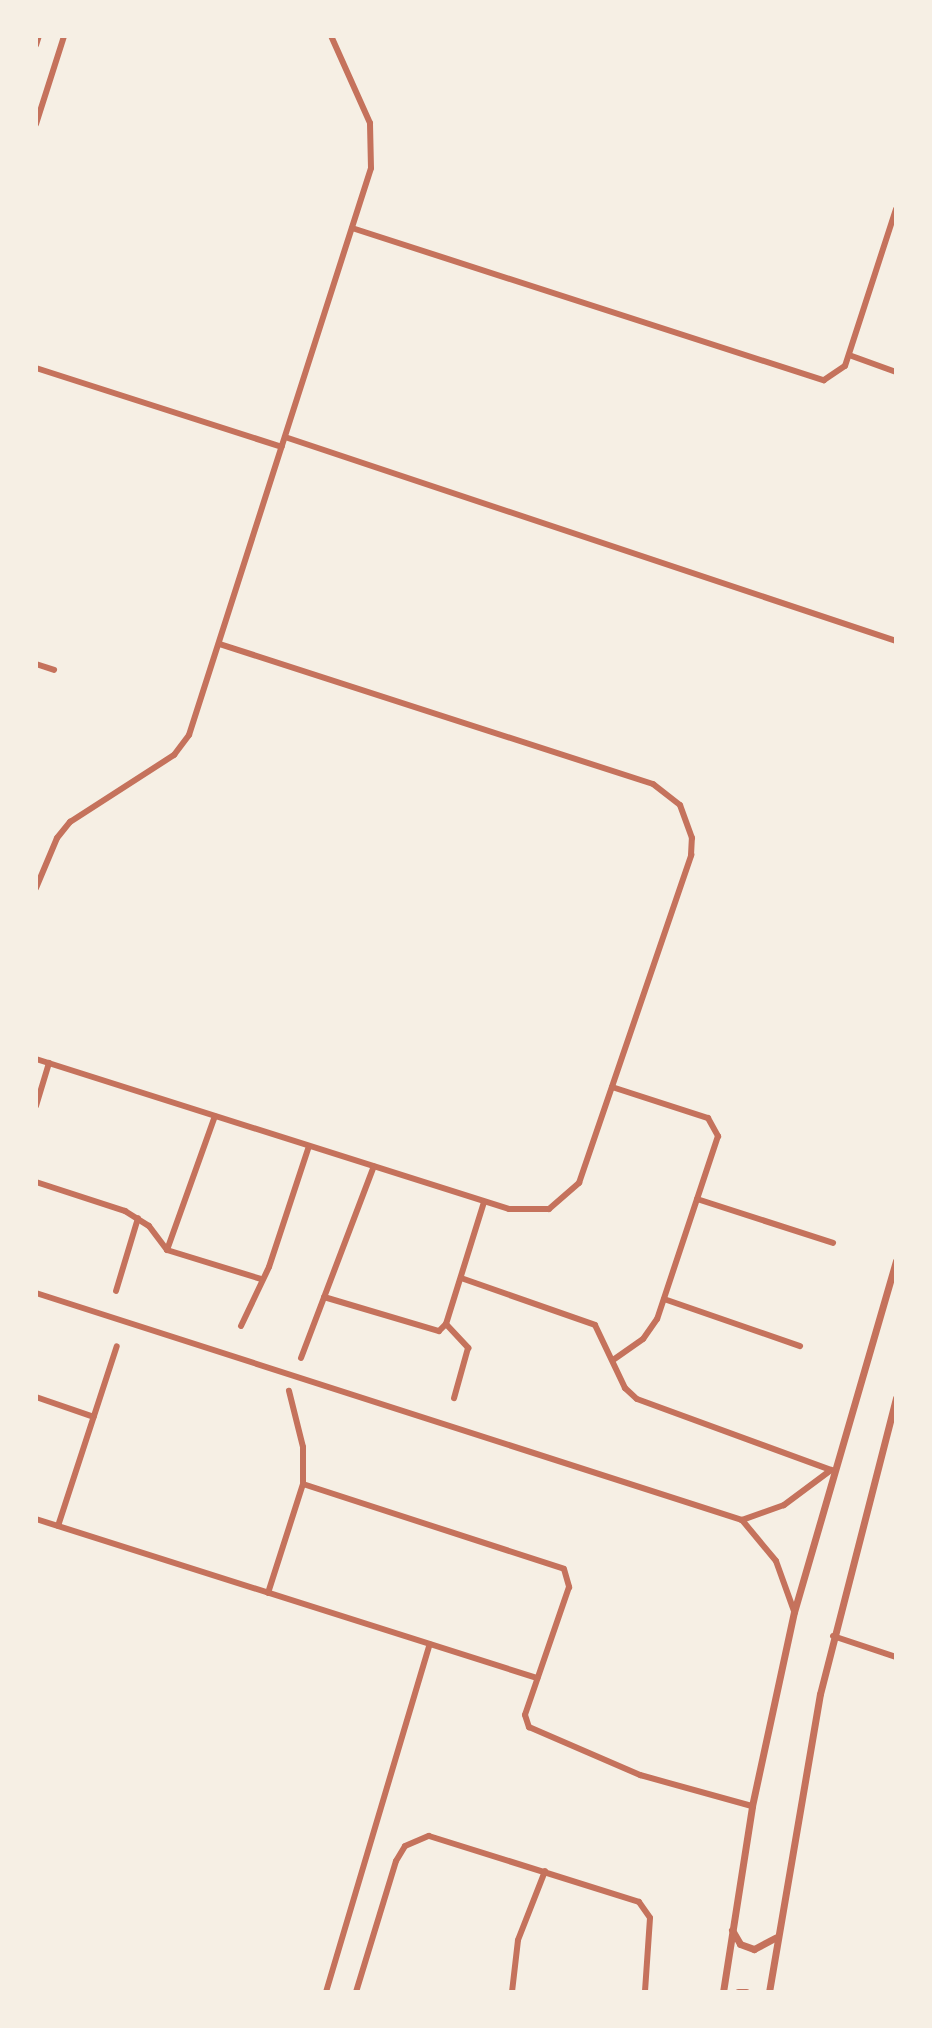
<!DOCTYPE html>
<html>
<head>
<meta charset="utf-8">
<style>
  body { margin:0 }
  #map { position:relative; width:932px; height:2028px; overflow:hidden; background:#f6efe4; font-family:Commissioner,sans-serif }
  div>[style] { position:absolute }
  .minor>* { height:6px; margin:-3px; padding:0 3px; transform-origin:3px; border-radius:3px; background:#c5725c }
  .tertiary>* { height:7px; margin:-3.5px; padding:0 3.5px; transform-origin:3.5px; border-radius:3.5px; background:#c5725c }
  span { translate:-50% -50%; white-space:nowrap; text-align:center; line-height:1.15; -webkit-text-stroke:6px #f6efe4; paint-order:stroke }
  .frame { position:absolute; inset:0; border:38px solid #f6efe4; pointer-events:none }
</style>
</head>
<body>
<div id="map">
  <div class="minor">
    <div style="left:36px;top:45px;width:9px;rotate:-72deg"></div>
    <div style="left:36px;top:124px;width:92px;rotate:-72.3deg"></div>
    <div style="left:352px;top:228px;width:496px;rotate:17.9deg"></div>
    <div style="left:824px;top:380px;width:25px;rotate:-34deg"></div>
    <div style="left:845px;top:366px;width:165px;rotate:-72deg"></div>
    <div style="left:849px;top:355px;width:50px;rotate:19.9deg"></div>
    <div style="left:36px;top:368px;width:258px;rotate:17.8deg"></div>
    <div style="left:285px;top:437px;width:644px;rotate:18.46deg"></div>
    <div style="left:36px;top:664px;width:19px;rotate:18deg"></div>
    <div style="left:36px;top:888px;width:54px;rotate:-67.2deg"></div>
    <div style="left:57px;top:838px;width:21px;rotate:-51deg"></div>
    <div style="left:70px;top:822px;width:124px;rotate:-32.8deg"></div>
    <div style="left:174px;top:755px;width:25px;rotate:-53deg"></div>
    <div style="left:189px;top:735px;width:595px;rotate:-72.2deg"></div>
    <div style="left:371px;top:168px;width:45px;rotate:-91.3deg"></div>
    <div style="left:370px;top:123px;width:95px;rotate:-114.1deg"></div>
    <div style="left:36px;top:1059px;width:496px;rotate:17.6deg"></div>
    <div style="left:509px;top:1209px;width:40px"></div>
    <div style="left:549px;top:1209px;width:40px;rotate:-41deg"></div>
    <div style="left:579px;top:1183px;width:347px;rotate:-71.1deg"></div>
    <div style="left:691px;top:855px;width:17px;rotate:-87deg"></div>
    <div style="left:692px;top:838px;width:35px;rotate:-110deg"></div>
    <div style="left:680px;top:805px;width:34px;rotate:-142deg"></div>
    <div style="left:653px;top:784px;width:456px;rotate:-162.1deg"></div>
    <div style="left:612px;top:1087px;width:101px;rotate:17.9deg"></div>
    <div style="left:708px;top:1118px;width:21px;rotate:61deg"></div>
    <div style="left:718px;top:1136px;width:193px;rotate:108.4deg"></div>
    <div style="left:657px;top:1319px;width:24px;rotate:125deg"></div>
    <div style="left:643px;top:1339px;width:37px;rotate:145deg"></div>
    <div style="left:36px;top:1106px;width:45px;rotate:-73.2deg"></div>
    <div style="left:36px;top:1182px;width:94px;rotate:18deg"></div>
    <div style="left:125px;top:1211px;width:28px;rotate:32deg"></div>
    <div style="left:149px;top:1226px;width:30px;rotate:53deg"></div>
    <div style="left:167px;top:1250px;width:98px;rotate:17.1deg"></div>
    <div style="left:697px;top:1199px;width:143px;rotate:17.9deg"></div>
    <div style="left:167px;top:1250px;width:142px;rotate:-70.3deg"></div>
    <div style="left:461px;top:1278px;width:142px;rotate:19.3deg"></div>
    <div style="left:595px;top:1325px;width:70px;rotate:64.5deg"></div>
    <div style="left:625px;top:1388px;width:16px;rotate:43deg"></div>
    <div style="left:637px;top:1399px;width:207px;rotate:20.1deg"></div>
    <div style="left:831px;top:1470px;width:59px;rotate:143.3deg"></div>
    <div style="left:784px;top:1505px;width:45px;rotate:160.3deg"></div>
    <div style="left:116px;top:1291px;width:76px;rotate:-73.2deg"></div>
    <div style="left:36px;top:1293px;width:742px;rotate:17.82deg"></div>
    <div style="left:742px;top:1520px;width:53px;rotate:50.3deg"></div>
    <div style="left:776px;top:1561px;width:53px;rotate:70.2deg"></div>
    <div style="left:324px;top:1297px;width:120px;rotate:16.5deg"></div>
    <div style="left:439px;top:1331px;width:10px;rotate:-45deg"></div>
    <div style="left:446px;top:1324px;width:128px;rotate:-72.7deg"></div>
    <div style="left:664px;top:1299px;width:144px;rotate:19.1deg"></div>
    <div style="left:446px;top:1324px;width:33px;rotate:47deg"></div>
    <div style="left:468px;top:1348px;width:52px;rotate:105.6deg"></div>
    <div style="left:241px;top:1326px;width:65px;rotate:-64.6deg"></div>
    <div style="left:269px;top:1267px;width:127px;rotate:-71.7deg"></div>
    <div style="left:301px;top:1358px;width:205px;rotate:-69.2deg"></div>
    <div style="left:36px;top:1397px;width:61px;rotate:19deg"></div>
    <div style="left:303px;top:1484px;width:274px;rotate:18deg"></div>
    <div style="left:564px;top:1569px;width:19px;rotate:74deg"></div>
    <div style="left:569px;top:1587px;width:135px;rotate:109deg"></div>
    <div style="left:525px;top:1715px;width:13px;rotate:72deg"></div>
    <div style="left:529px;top:1727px;width:121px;rotate:23.4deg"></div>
    <div style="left:640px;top:1775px;width:116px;rotate:15.5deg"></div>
    <div style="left:36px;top:1519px;width:526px;rotate:17.61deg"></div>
    <div style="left:58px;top:1526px;width:189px;rotate:-71.9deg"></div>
    <div style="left:268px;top:1593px;width:114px;rotate:-72.2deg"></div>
    <div style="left:303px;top:1484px;width:37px;rotate:-90deg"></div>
    <div style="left:303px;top:1447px;width:58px;rotate:-104deg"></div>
    <div style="left:833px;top:1636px;width:66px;rotate:18.4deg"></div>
    <div style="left:326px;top:1992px;width:363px;rotate:-73.4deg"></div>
    <div style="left:356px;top:1992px;width:137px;rotate:-73deg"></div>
    <div style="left:396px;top:1861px;width:17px;rotate:-59deg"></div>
    <div style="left:405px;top:1846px;width:26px;rotate:-23deg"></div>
    <div style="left:429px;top:1836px;width:220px;rotate:17.4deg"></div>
    <div style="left:639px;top:1902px;width:19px;rotate:55deg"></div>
    <div style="left:650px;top:1918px;width:74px;rotate:93.9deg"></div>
    <div style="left:512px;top:1992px;width:52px;rotate:-83.4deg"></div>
    <div style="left:518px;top:1940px;width:74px;rotate:-68.6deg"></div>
  </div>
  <div class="tertiary">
    <div style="left:732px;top:1930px;width:16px;rotate:60deg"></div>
    <div style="left:740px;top:1944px;width:15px;rotate:20deg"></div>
    <div style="left:754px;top:1949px;width:24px;rotate:-28deg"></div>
    <div style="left:723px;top:1992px;width:188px;rotate:-81.1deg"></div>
    <div style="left:752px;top:1806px;width:198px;rotate:-77.8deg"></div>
    <div style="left:794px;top:1612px;width:366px;rotate:-73.8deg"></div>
    <div style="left:738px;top:1992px;width:8px"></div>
    <div style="left:769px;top:1992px;width:302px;rotate:-80.3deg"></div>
    <div style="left:820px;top:1694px;width:306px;rotate:-75.6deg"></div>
  </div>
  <div class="frame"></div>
</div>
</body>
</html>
